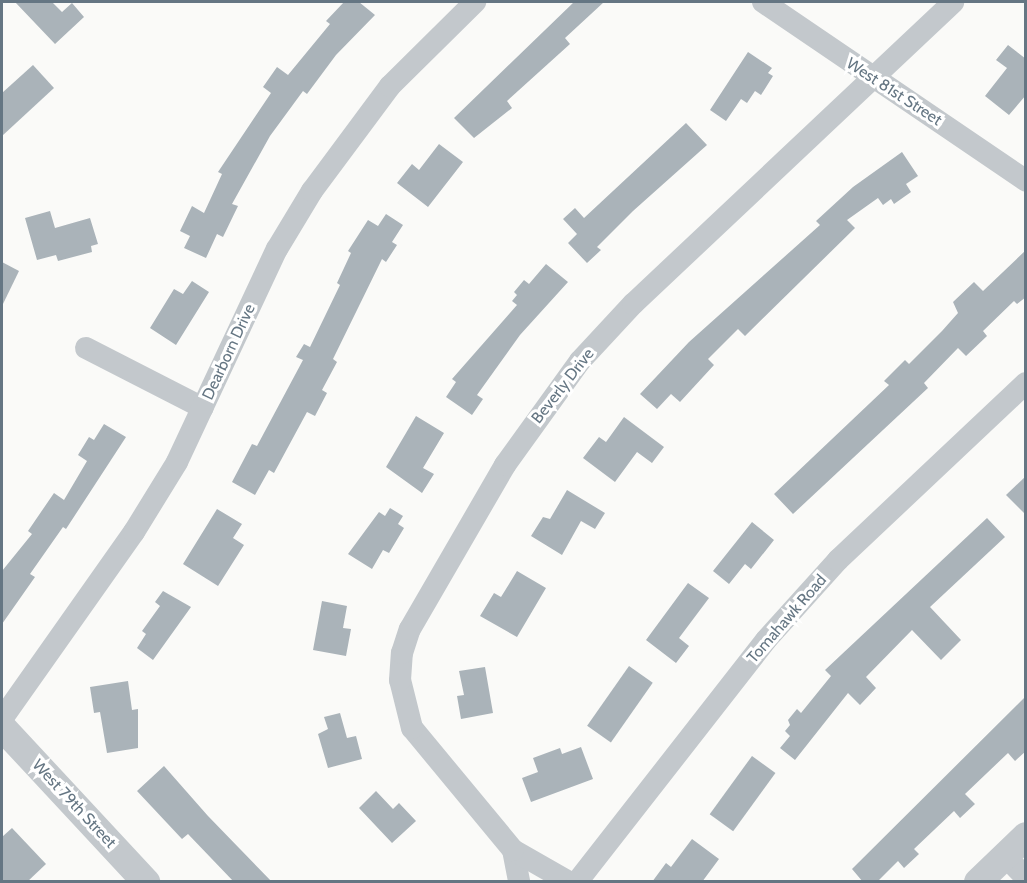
<!DOCTYPE html>
<html>
<head>
<meta charset="utf-8">
<style>
  body { margin:0 }
  #map { position:relative; width:1027px; height:883px; overflow:hidden; background:#fafaf8; font-family:Cabin,sans-serif }
  div>[style] { position:absolute }
  .building>* { inset:0; background:#aab3b9; transform-origin:0 0 }
  .minor>* { height:22px; margin:-11px; padding:0 11px; transform-origin:11px; border-radius:11px; background:#c3c8cc }
  .tertiary>* { height:28px; margin:-14px; padding:0 14px; transform-origin:14px; border-radius:14px; background:#c3c8cc }
  span { translate:-50% -50%; white-space:nowrap; text-align:center; line-height:1.15; -webkit-text-stroke:6px #fff; paint-order:stroke }
  .street-label { font-size:16px; color:#657683 }
  .frame { position:absolute; inset:0; border:3px solid #657683; pointer-events:none }
</style>
</head>
<body>
<div id="map">
  <div class="building">
    <div style="clip-path:polygon(15px 2px,52px 2px,62px 12px,72px 3px,84px 17px,55px 44px)"></div>
    <div style="clip-path:polygon(344px 2px,359px 2px,375px 15px,336px 55px,307px 94px,303px 91px,270px 136px,232px 204px,238px 206px,223px 237px,217px 234px,206px 258px,184px 248px,190px 236px,180px 231px,192px 206px,204px 213px,222px 174px,218px 172px,271px 93px,263px 87px,277px 67px,288px 75px,330px 24px,326px 21px)"></div>
    <div style="clip-path:polygon(574px 2px,604px 2px,565px 38px,570px 44px,507px 101px,512px 108px,474px 138px,454px 118px)"></div>
    <div style="clip-path:polygon(1008px 45px,1026px 59px,1026px 95px,1009px 115px,985px 96px,1007px 68px,996px 60px)"></div>
    <div style="clip-path:polygon(748px 52px,772px 68px,768px 73px,773px 76px,761px 95px,755px 91px,747px 103px,741px 99px,726px 121px,710px 110px)"></div>
    <div style="clip-path:polygon(33px 65px,54px 88px,2px 136px,2px 93px)"></div>
    <div style="clip-path:polygon(686px 123px,707px 145px,633px 211px,597px 247px,601px 250px,587px 263px,568px 243px,577px 234px,563px 219px,575px 208px,584px 218px)"></div>
    <div style="clip-path:polygon(439px 144px,463px 162px,428px 207px,397px 183px,412px 164px,419px 170px)"></div>
    <div style="clip-path:polygon(902px 152px,918px 176px,906px 184px,911px 192px,894px 204px,891px 199px,883px 205px,878px 198px,847px 220px,855px 228px,745px 336px,738px 329px,708px 359px,714px 365px,680px 402px,671px 394px,657px 409px,640px 394px,689px 342px,820px 225px,816px 221px,853px 187px)"></div>
    <div style="clip-path:polygon(50px 211px,55px 228px,90px 218px,98px 244px,91px 246px,92px 252px,58px 261px,56px 255px,37px 260px,25px 218px)"></div>
    <div style="clip-path:polygon(386px 214px,403px 225px,392px 242px,397px 245px,386px 262px,382px 259px,333px 359px,337px 362px,322px 390px,327px 393px,315px 416px,307px 412px,274px 473px,269px 470px,255px 495px,232px 482px,252px 444px,257px 446px,303px 360px,296px 357px,304px 344px,310px 347px,340px 285px,337px 283px,351px 253px,348px 251px,368px 220px,378px 226px)"></div>
    <div style="clip-path:polygon(1026px 250px,1026px 297px,1017px 304px,1014px 301px,983px 331px,987px 336px,966px 356px,958px 348px,924px 383px,928px 388px,793px 514px,774px 494px,889px 385px,884px 381px,905px 360px,909px 364px,942px 331px,958px 313px,953px 302px,974px 282px,983px 291px)"></div>
    <div style="clip-path:polygon(2px 262px,19px 271px,2px 306px)"></div>
    <div style="clip-path:polygon(546px 264px,568px 282px,520px 335px,477px 395px,483px 399px,472px 415px,446px 397px,456px 382px,452px 379px,517px 305px,512px 301px,517px 295px,514px 292px,524px 280px,529px 284px)"></div>
    <div style="clip-path:polygon(192px 281px,209px 292px,176px 345px,150px 328px,174px 289px,183px 294px)"></div>
    <div style="clip-path:polygon(416px 416px,444px 433px,423px 468px,434px 474px,422px 493px,386px 467px)"></div>
    <div style="clip-path:polygon(624px 417px,664px 447px,652px 463px,637px 452px,615px 482px,583px 458px,599px 437px,606px 442px)"></div>
    <div style="clip-path:polygon(104px 424px,126px 437px,66px 529px,63px 527px,30px 574px,35px 577px,2px 624px,2px 571px,32px 534px,28px 531px,54px 493px,64px 500px,87px 461px,78px 455px,89px 437px,94px 440px)"></div>
    <div style="clip-path:polygon(1026px 476px,1026px 515px,1006px 495px)"></div>
    <div style="clip-path:polygon(567px 490px,605px 513px,595px 529px,581px 521px,562px 555px,531px 536px,543px 517px,550px 519px)"></div>
    <div style="clip-path:polygon(390px 508px,403px 516px,398px 524px,404px 528px,389px 553px,383px 550px,372px 569px,348px 554px,379px 512px,385px 516px)"></div>
    <div style="clip-path:polygon(217px 509px,242px 524px,233px 538px,244px 545px,218px 586px,183px 564px)"></div>
    <div style="clip-path:polygon(987px 518px,1005px 537px,930px 607px,961px 640px,941px 660px,912px 630px,866px 677px,876px 688px,860px 705px,848px 693px,795px 760px,780px 748px,790px 736px,785px 731px,790px 725px,788px 720px,797px 709px,801px 713px,831px 676px,825px 670px)"></div>
    <div style="clip-path:polygon(752px 522px,774px 540px,751px 569px,745px 564px,729px 584px,713px 571px)"></div>
    <div style="clip-path:polygon(517px 571px,546px 588px,517px 637px,480px 616px,494px 593px,501px 597px)"></div>
    <div style="clip-path:polygon(688px 583px,709px 598px,679px 638px,689px 646px,676px 663px,646px 640px)"></div>
    <div style="clip-path:polygon(163px 591px,191px 607px,153px 660px,137px 648px,146px 634px,142px 631px,160px 606px,155px 602px)"></div>
    <div style="clip-path:polygon(322px 601px,347px 606px,343px 628px,351px 629px,346px 656px,313px 650px)"></div>
    <div style="left:629px;top:666px;width:29px;height:73px;rotate:35deg"></div>
    <div style="clip-path:polygon(485px 667px,493px 713px,461px 719px,457px 696px,464px 695px,459px 671px)"></div>
    <div style="clip-path:polygon(128px 681px,132px 710px,138px 709px,138px 748px,107px 753px,100px 712px,94px 713px,90px 687px)"></div>
    <div style="clip-path:polygon(1026px 696px,1026px 751px,1015px 761px,1008px 753px,965px 794px,975px 804px,960px 818px,954px 811px,914px 849px,919px 854px,904px 868px,898px 861px,877px 882px,863px 882px,852px 869px)"></div>
    <div style="clip-path:polygon(340px 713px,347px 738px,356px 736px,362px 759px,328px 768px,318px 734px,328px 729px,324px 717px)"></div>
    <div style="clip-path:polygon(581px 747px,593px 779px,531px 802px,522px 778px,538px 772px,533px 758px,560px 748px,562px 754px)"></div>
    <div style="left:752px;top:756px;width:29px;height:72px;rotate:36deg"></div>
    <div style="clip-path:polygon(164px 766px,208px 816px,272px 882px,234px 882px,188px 834px,182px 839px,137px 791px)"></div>
    <div style="clip-path:polygon(376px 791px,393px 809px,399px 803px,416px 821px,392px 843px,359px 808px)"></div>
    <div style="clip-path:polygon(12px 828px,46px 864px,27px 882px,2px 882px,2px 837px)"></div>
    <div style="clip-path:polygon(692px 839px,719px 859px,702px 882px,652px 882px,666px 863px,671px 867px)"></div>
  </div>
  <div class="minor">
    <div style="left:763px;top:2px;width:318px;rotate:34.2deg"></div>
    <div style="left:86px;top:348px;width:131px;rotate:27.1deg"></div>
    <div style="left:2px;top:719px;width:229px;rotate:-54.8deg"></div>
    <div style="left:134px;top:532px;width:82px;rotate:-58.4deg"></div>
    <div style="left:177px;top:462px;width:235px;rotate:-64.9deg"></div>
    <div style="left:277px;top:249px;width:68px;rotate:-58.9deg"></div>
    <div style="left:312px;top:191px;width:131px;rotate:-53.4deg"></div>
    <div style="left:390px;top:86px;width:120px;rotate:-44.7deg"></div>
    <div style="left:513px;top:850px;width:33px;rotate:79deg"></div>
    <div style="left:1005px;top:856px;width:30px;rotate:46deg"></div>
    <div style="left:569px;top:882px;width:64px;rotate:-150.3deg"></div>
    <div style="left:513px;top:850px;width:158px;rotate:-129.6deg"></div>
    <div style="left:412px;top:728px;width:49px;rotate:-104deg"></div>
    <div style="left:400px;top:680px;width:27px;rotate:-86deg"></div>
    <div style="left:402px;top:653px;width:25px;rotate:-72deg"></div>
    <div style="left:410px;top:629px;width:190px;rotate:-59.9deg"></div>
    <div style="left:505px;top:465px;width:128px;rotate:-54.2deg"></div>
    <div style="left:580px;top:361px;width:78px;rotate:-47.1deg"></div>
    <div style="left:633px;top:304px;width:440px;rotate:-43.3deg"></div>
    <div style="left:577px;top:882px;width:307px;rotate:-52deg"></div>
    <div style="left:766px;top:640px;width:108px;rotate:-48deg"></div>
    <div style="left:838px;top:560px;width:258px;rotate:-43.3deg"></div>
  </div>
  <div class="tertiary">
    <div style="left:2px;top:727px;width:212px;rotate:47.1deg"></div>
    <div style="left:978px;top:882px;width:66px;rotate:-43.8deg"></div>
  </div>
  <div class="street-label">
    <span style="left:894px;top:92px;rotate:33deg">West 81st Street</span>
    <span style="left:229px;top:352px;rotate:-65deg">Dearborn Drive</span>
    <span style="left:563px;top:386px;rotate:-52deg">Beverly Drive</span>
    <span style="left:787px;top:619px;rotate:-49deg">Tomahawk Road</span>
    <span style="left:74px;top:804px;rotate:47deg">West 79th Street</span>
  </div>
  <div class="frame"></div>
</div>
</body>
</html>
